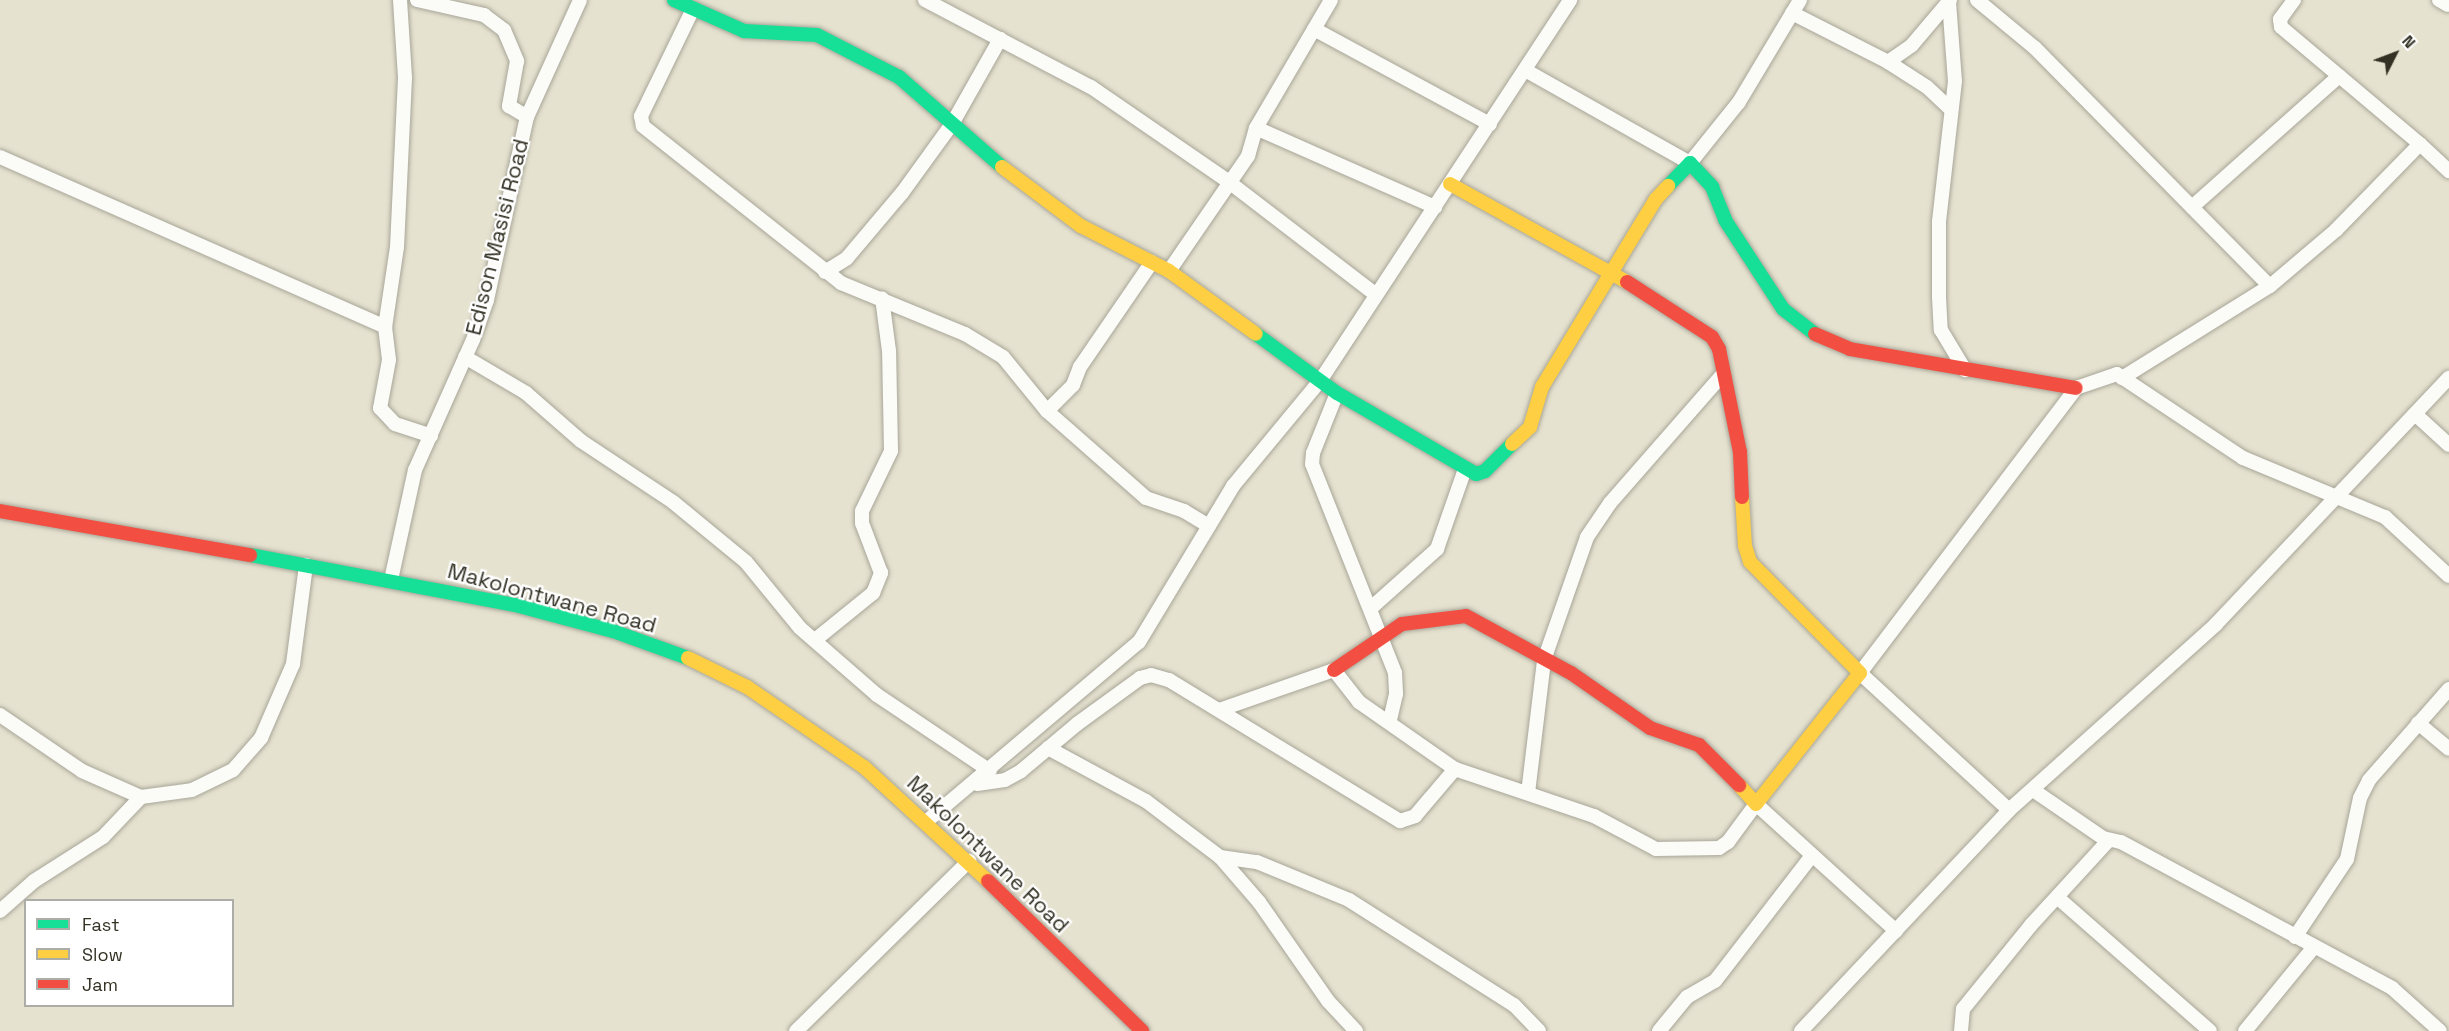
<!DOCTYPE html>
<html>
<head>
<meta charset="utf-8">
<style>
  body { margin:0 }
  #map { position:relative; width:2449px; height:1031px; overflow:hidden; background:#e6e2d0; font-family:"Space Grotesk",sans-serif }
  div>[style] { position:absolute }
  .roads { filter:drop-shadow(0 0 2px #a8a698) drop-shadow(0 0 2px #a8a698) }
  .street>* { height:14px; margin:-7px; padding:0 7px; transform-origin:7px; border-radius:7px; background:#fbfbf8 }
  .fast>* { height:14px; margin:-7px; padding:0 7px; transform-origin:7px; border-radius:7px; background:#16e098 }
  .slow>* { height:14px; margin:-7px; padding:0 7px; transform-origin:7px; border-radius:7px; background:#ffcf43 }
  .jam>* { height:14px; margin:-7px; padding:0 7px; transform-origin:7px; border-radius:7px; background:#f24e42 }
  span { translate:-50% -50%; white-space:nowrap; text-align:center; line-height:1.15; -webkit-text-stroke:4.5px #fff; paint-order:stroke }
  .street-label { font-size:22px; color:#333124 }
  .legend { position:absolute; left:24px; top:899px; width:210px; height:108px; box-sizing:border-box; background:#fff; border:2px solid #adada7; margin:0; padding:8px 10px; list-style:none; font-size:18px; color:#333124 }
  .legend li { display:flex; align-items:center; gap:12px; height:30px }
  .legend b { width:30px; border:2px solid #adada7 }
  .north { position:absolute; left:2365px; top:24px; width:60px; height:60px; -webkit-text-stroke:4px #fff; paint-order:stroke; rotate:48deg; font-size:16px; font-weight:700; line-height:24px; text-align:center; color:#333124 }
  .north::after { content:''; display:block; margin:auto; width:21px; height:27px; background:#333124; clip-path:polygon(50% 0,100% 100%,50% 72%,0 100%) }
</style>
</head>
<body>
<div id="map">
  <div class="roads">
    <div class="street">
      <div style="left:400px;top:0;width:78px;rotate:86.3deg"></div>
      <div style="left:405px;top:78px;width:169px;rotate:92.7deg"></div>
      <div style="left:397px;top:247px;width:81px;rotate:98.5deg"></div>
      <div style="left:385px;top:327px;width:33px;rotate:83deg"></div>
      <div style="left:389px;top:360px;width:49px;rotate:100.6deg"></div>
      <div style="left:380px;top:408px;width:22px;rotate:47deg"></div>
      <div style="left:395px;top:424px;width:38px;rotate:18deg"></div>
      <div style="left:417px;top:0;width:69px;rotate:12.6deg"></div>
      <div style="left:484px;top:15px;width:25px;rotate:37deg"></div>
      <div style="left:504px;top:30px;width:34px;rotate:67deg"></div>
      <div style="left:517px;top:61px;width:46px;rotate:100.1deg"></div>
      <div style="left:509px;top:106px;width:21px;rotate:31deg"></div>
      <div style="left:925px;top:0;width:187px;rotate:27.7deg"></div>
      <div style="left:1091px;top:87px;width:168px;rotate:34.5deg"></div>
      <div style="left:1229px;top:182px;width:185px;rotate:37.5deg"></div>
      <div style="left:1977px;top:0;width:75px;rotate:39.6deg"></div>
      <div style="left:2035px;top:48px;width:334px;rotate:45.4deg"></div>
      <div style="left:2270px;top:286px;width:87px;rotate:-40.3deg"></div>
      <div style="left:2336px;top:230px;width:120px;rotate:-45.7deg"></div>
      <div style="left:2420px;top:144px;width:40px;rotate:43deg"></div>
      <div style="left:2294px;top:0;width:24px;rotate:126deg"></div>
      <div style="left:2280px;top:19px;width:8px;rotate:83deg"></div>
      <div style="left:2281px;top:27px;width:182px;rotate:40.1deg"></div>
      <div style="left:2439px;top:0;width:10px;rotate:29deg"></div>
      <div style="left:1949px;top:2px;width:79px;rotate:85.7deg"></div>
      <div style="left:1955px;top:81px;width:141px;rotate:96.5deg"></div>
      <div style="left:1939px;top:221px;width:76px;rotate:90deg"></div>
      <div style="left:1939px;top:297px;width:33px;rotate:87deg"></div>
      <div style="left:1941px;top:330px;width:47px;rotate:59deg"></div>
      <div style="left:692px;top:11px;width:117px;rotate:115.9deg"></div>
      <div style="left:641px;top:116px;width:10px;rotate:79deg"></div>
      <div style="left:643px;top:126px;width:253px;rotate:38.4deg"></div>
      <div style="left:841px;top:283px;width:134px;rotate:22.4deg"></div>
      <div style="left:965px;top:334px;width:44px;rotate:31.2deg"></div>
      <div style="left:1003px;top:357px;width:70px;rotate:50.8deg"></div>
      <div style="left:1047px;top:411px;width:132px;rotate:41.3deg"></div>
      <div style="left:1146px;top:498px;width:40px;rotate:18.9deg"></div>
      <div style="left:1184px;top:511px;width:29px;rotate:31deg"></div>
      <div style="left:1792px;top:13px;width:108px;rotate:27deg"></div>
      <div style="left:1888px;top:62px;width:46px;rotate:32.7deg"></div>
      <div style="left:1927px;top:87px;width:33px;rotate:43deg"></div>
      <div style="left:1314px;top:29px;width:200px;rotate:28.4deg"></div>
      <div style="left:1888px;top:62px;width:29px;rotate:-35deg"></div>
      <div style="left:1912px;top:45px;width:59px;rotate:-49.8deg"></div>
      <div style="left:1525px;top:70px;width:189px;rotate:29.4deg"></div>
      <div style="left:1690px;top:163px;width:78px;rotate:-51.2deg"></div>
      <div style="left:1739px;top:102px;width:119px;rotate:-59.1deg"></div>
      <div style="left:1256px;top:128px;width:196px;rotate:23.8deg"></div>
      <div style="left:0;top:157px;width:421px;rotate:23.8deg"></div>
      <div style="left:2192px;top:207px;width:197px;rotate:-41.7deg"></div>
      <div style="left:1169px;top:271px;width:140px;rotate:-55.5deg"></div>
      <div style="left:1248px;top:156px;width:29px;rotate:-74deg"></div>
      <div style="left:1256px;top:128px;width:148px;rotate:-59.6deg"></div>
      <div style="left:825px;top:272px;width:26px;rotate:-32deg"></div>
      <div style="left:847px;top:258px;width:85px;rotate:-49.8deg"></div>
      <div style="left:902px;top:193px;width:85px;rotate:-54.1deg"></div>
      <div style="left:952px;top:124px;width:98px;rotate:-60.5deg"></div>
      <div style="left:465px;top:357px;width:71px;rotate:30.5deg"></div>
      <div style="left:526px;top:393px;width:73px;rotate:41.1deg"></div>
      <div style="left:581px;top:441px;width:110px;rotate:33.5deg"></div>
      <div style="left:673px;top:502px;width:94px;rotate:39.4deg"></div>
      <div style="left:746px;top:562px;width:85px;rotate:50.7deg"></div>
      <div style="left:800px;top:628px;width:102px;rotate:41deg"></div>
      <div style="left:877px;top:695px;width:136px;rotate:33.9deg"></div>
      <div style="left:2122px;top:378px;width:174px;rotate:-31.9deg"></div>
      <div style="left:1337px;top:393px;width:65px;rotate:111.8deg"></div>
      <div style="left:1313px;top:453px;width:11px;rotate:95deg"></div>
      <div style="left:1312px;top:464px;width:225px;rotate:68.3deg"></div>
      <div style="left:1395px;top:673px;width:21px;rotate:87deg"></div>
      <div style="left:1396px;top:694px;width:28px;rotate:103deg"></div>
      <div style="left:1047px;top:411px;width:37px;rotate:-45deg"></div>
      <div style="left:1073px;top:385px;width:19px;rotate:-69deg"></div>
      <div style="left:1080px;top:367px;width:127px;rotate:-55.6deg"></div>
      <div style="left:2415px;top:414px;width:46px;rotate:42.4deg"></div>
      <div style="left:391px;top:580px;width:113px;rotate:-77.7deg"></div>
      <div style="left:415px;top:470px;width:142px;rotate:-66deg"></div>
      <div style="left:473px;top:340px;width:42px;rotate:-70.7deg"></div>
      <div style="left:487px;top:300px;width:187px;rotate:-77.7deg"></div>
      <div style="left:527px;top:117px;width:128px;rotate:-65.6deg"></div>
      <div style="left:1371px;top:608px;width:89px;rotate:-41.8deg"></div>
      <div style="left:1437px;top:549px;width:85px;rotate:-70.7deg"></div>
      <div style="left:815px;top:640px;width:75px;rotate:-39deg"></div>
      <div style="left:873px;top:593px;width:22px;rotate:-68deg"></div>
      <div style="left:881px;top:573px;width:53px;rotate:-110.8deg"></div>
      <div style="left:862px;top:523px;width:12px;rotate:-90deg"></div>
      <div style="left:862px;top:511px;width:67px;rotate:-64.2deg"></div>
      <div style="left:891px;top:451px;width:100px;rotate:-91.1deg"></div>
      <div style="left:889px;top:351px;width:53px;rotate:-97.5deg"></div>
      <div style="left:1219px;top:710px;width:122px;rotate:-19.2deg"></div>
      <div style="left:1334px;top:670px;width:41px;rotate:52deg"></div>
      <div style="left:1359px;top:702px;width:117px;rotate:34.9deg"></div>
      <div style="left:1455px;top:769px;width:147px;rotate:18.7deg"></div>
      <div style="left:1594px;top:816px;width:70px;rotate:28deg"></div>
      <div style="left:1656px;top:849px;width:63px;rotate:-0.9deg"></div>
      <div style="left:1719px;top:848px;width:11px;rotate:-34deg"></div>
      <div style="left:1728px;top:842px;width:47px;rotate:-53.6deg"></div>
      <div style="left:1756px;top:804px;width:189px;rotate:42.2deg"></div>
      <div style="left:0;top:715px;width:99px;rotate:34.3deg"></div>
      <div style="left:82px;top:771px;width:64px;rotate:23.8deg"></div>
      <div style="left:141px;top:797px;width:51px;rotate:-7.8deg"></div>
      <div style="left:192px;top:790px;width:46px;rotate:-26deg"></div>
      <div style="left:233px;top:770px;width:43px;rotate:-48.8deg"></div>
      <div style="left:261px;top:738px;width:81px;rotate:-66.6deg"></div>
      <div style="left:293px;top:664px;width:100px;rotate:-82.5deg"></div>
      <div style="left:2418px;top:723px;width:40px;rotate:40deg"></div>
      <div style="left:1048px;top:748px;width:111px;rotate:28.4deg"></div>
      <div style="left:1146px;top:801px;width:93px;rotate:37.1deg"></div>
      <div style="left:1220px;top:857px;width:60px;rotate:49.1deg"></div>
      <div style="left:1259px;top:902px;width:121px;rotate:55.1deg"></div>
      <div style="left:1328px;top:1001px;width:41px;rotate:47deg"></div>
      <div style="left:977px;top:784px;width:28px;rotate:-8deg"></div>
      <div style="left:1005px;top:780px;width:18px;rotate:-29deg"></div>
      <div style="left:1021px;top:771px;width:73px;rotate:-40deg"></div>
      <div style="left:1077px;top:724px;width:78px;rotate:-36.1deg"></div>
      <div style="left:1140px;top:678px;width:11px;rotate:-15deg"></div>
      <div style="left:1151px;top:675px;width:19px;rotate:16deg"></div>
      <div style="left:1169px;top:680px;width:271px;rotate:31.4deg"></div>
      <div style="left:1400px;top:821px;width:16px;rotate:-18deg"></div>
      <div style="left:1415px;top:816px;width:62px;rotate:-49.6deg"></div>
      <div style="left:2033px;top:790px;width:85px;rotate:34.4deg"></div>
      <div style="left:2103px;top:838px;width:18px;rotate:13deg"></div>
      <div style="left:2121px;top:842px;width:308px;rotate:28.3deg"></div>
      <div style="left:2392px;top:988px;width:64px;rotate:41.9deg"></div>
      <div style="left:1528px;top:793px;width:134px;rotate:-83.1deg"></div>
      <div style="left:1544px;top:660px;width:130px;rotate:-70.7deg"></div>
      <div style="left:1587px;top:537px;width:41px;rotate:-55.9deg"></div>
      <div style="left:1610px;top:503px;width:170px;rotate:-48.8deg"></div>
      <div style="left:2009px;top:810px;width:202px;rotate:-137.4deg"></div>
      <div style="left:1860px;top:673px;width:358px;rotate:-52.8deg"></div>
      <div style="left:2076px;top:388px;width:43px;rotate:-18.9deg"></div>
      <div style="left:2117px;top:374px;width:151px;rotate:33.7deg"></div>
      <div style="left:2243px;top:458px;width:154px;rotate:22.6deg"></div>
      <div style="left:2385px;top:517px;width:87px;rotate:42.7deg"></div>
      <div style="left:927px;top:821px;width:277px;rotate:-40.2deg"></div>
      <div style="left:1139px;top:642px;width:182px;rotate:-58.9deg"></div>
      <div style="left:1233px;top:486px;width:136px;rotate:-50.4deg"></div>
      <div style="left:1320px;top:381px;width:456px;rotate:-56.7deg"></div>
      <div style="left:1220px;top:857px;width:37px;rotate:8deg"></div>
      <div style="left:1257px;top:862px;width:100px;rotate:22.4deg"></div>
      <div style="left:1349px;top:900px;width:196px;rotate:32.5deg"></div>
      <div style="left:1514px;top:1005px;width:36px;rotate:46deg"></div>
      <div style="left:2057px;top:897px;width:203px;rotate:41.2deg"></div>
      <div style="left:0;top:911px;width:45px;rotate:-41.4deg"></div>
      <div style="left:34px;top:881px;width:82px;rotate:-32.5deg"></div>
      <div style="left:103px;top:837px;width:55px;rotate:-46.5deg"></div>
      <div style="left:2295px;top:937px;width:94px;rotate:-56.3deg"></div>
      <div style="left:2347px;top:859px;width:62px;rotate:-78deg"></div>
      <div style="left:2360px;top:798px;width:20px;rotate:-63deg"></div>
      <div style="left:2369px;top:780px;width:121px;rotate:-48.7deg"></div>
      <div style="left:796px;top:1031px;width:243px;rotate:-44.5deg"></div>
      <div style="left:1659px;top:1031px;width:44px;rotate:-50.5deg"></div>
      <div style="left:1687px;top:997px;width:32px;rotate:-30deg"></div>
      <div style="left:1715px;top:981px;width:157px;rotate:-52.3deg"></div>
      <div style="left:1801px;top:1031px;width:303px;rotate:-46.7deg"></div>
      <div style="left:2009px;top:810px;width:278px;rotate:-41.9deg"></div>
      <div style="left:2216px;top:624px;width:339px;rotate:-46.6deg"></div>
      <div style="left:1961px;top:1031px;width:22px;rotate:-85deg"></div>
      <div style="left:1963px;top:1009px;width:108px;rotate:-51deg"></div>
      <div style="left:2031px;top:925px;width:115px;rotate:-47.5deg"></div>
      <div style="left:2245px;top:1031px;width:109px;rotate:-50.6deg"></div>
    </div>
    <div class="fast">
      <div style="left:674px;top:0;width:77px;rotate:23.9deg"></div>
      <div style="left:744px;top:31px;width:73px;rotate:3.1deg"></div>
      <div style="left:817px;top:35px;width:92px;rotate:27.1deg"></div>
      <div style="left:899px;top:77px;width:137px;rotate:41.1deg"></div>
      <div style="left:1668px;top:186px;width:32px;rotate:-46deg"></div>
      <div style="left:1690px;top:163px;width:33px;rotate:47deg"></div>
      <div style="left:1712px;top:187px;width:35px;rotate:68deg"></div>
      <div style="left:1725px;top:220px;width:106px;rotate:56.9deg"></div>
      <div style="left:1783px;top:309px;width:41px;rotate:38deg"></div>
      <div style="left:1256px;top:334px;width:100px;rotate:36.1deg"></div>
      <div style="left:1337px;top:393px;width:161px;rotate:30.2deg"></div>
      <div style="left:1476px;top:474px;width:9px;rotate:-18deg"></div>
      <div style="left:1485px;top:471px;width:38px;rotate:-45deg"></div>
      <div style="left:250px;top:555px;width:274px;rotate:10.7deg"></div>
      <div style="left:519px;top:606px;width:97px;rotate:14.9deg"></div>
      <div style="left:613px;top:631px;width:80px;rotate:19.8deg"></div>
    </div>
    <div class="slow">
      <div style="left:1002px;top:167px;width:99px;rotate:36.8deg"></div>
      <div style="left:1081px;top:226px;width:99px;rotate:27.1deg"></div>
      <div style="left:1169px;top:271px;width:107px;rotate:35.9deg"></div>
      <div style="left:1450px;top:184px;width:202px;rotate:29deg"></div>
      <div style="left:1512px;top:444px;width:25px;rotate:-43deg"></div>
      <div style="left:1530px;top:427px;width:42px;rotate:-73.3deg"></div>
      <div style="left:1542px;top:387px;width:220px;rotate:-58.8deg"></div>
      <div style="left:1656px;top:199px;width:18px;rotate:-47deg"></div>
      <div style="left:688px;top:658px;width:66px;rotate:26.2deg"></div>
      <div style="left:747px;top:687px;width:142px;rotate:34.4deg"></div>
      <div style="left:864px;top:767px;width:168px;rotate:42.6deg"></div>
      <div style="left:1739px;top:785px;width:25px;rotate:48deg"></div>
      <div style="left:1756px;top:804px;width:167px;rotate:-51.6deg"></div>
      <div style="left:1860px;top:673px;width:156px;rotate:-134.7deg"></div>
      <div style="left:1750px;top:562px;width:17px;rotate:-107deg"></div>
      <div style="left:1745px;top:546px;width:49px;rotate:-93.5deg"></div>
    </div>
    <div class="jam">
      <div style="left:1627px;top:282px;width:101px;rotate:32.9deg"></div>
      <div style="left:1712px;top:337px;width:14px;rotate:60deg"></div>
      <div style="left:1719px;top:349px;width:105px;rotate:78.5deg"></div>
      <div style="left:1740px;top:452px;width:45px;rotate:87.5deg"></div>
      <div style="left:1815px;top:334px;width:38px;rotate:23deg"></div>
      <div style="left:1850px;top:349px;width:229px;rotate:9.8deg"></div>
      <div style="left:0;top:511px;width:254px;rotate:10deg"></div>
      <div style="left:1334px;top:670px;width:82px;rotate:-34.1deg"></div>
      <div style="left:1402px;top:624px;width:64px;rotate:-7.1deg"></div>
      <div style="left:1466px;top:616px;width:119px;rotate:28.5deg"></div>
      <div style="left:1571px;top:673px;width:96px;rotate:34.8deg"></div>
      <div style="left:1650px;top:728px;width:52px;rotate:19.1deg"></div>
      <div style="left:1699px;top:745px;width:57px;rotate:45deg"></div>
      <div style="left:988px;top:881px;width:215px;rotate:44.2deg"></div>
    </div>
  </div>
  <div class="street-label">
    <span style="left:497px;top:237px;rotate:-76deg">Edison Masisi Road</span>
    <span style="left:552px;top:598px;rotate:15deg">Makolontwane Road</span>
    <span style="left:988px;top:854px;rotate:44deg">Makolontwane Road</span>
  </div>
  <ul class="legend">
  <li><b style="height:8px;background:#16e098"></b>Fast</li>
  <li><b style="height:8px;background:#ffcf43"></b>Slow</li>
  <li><b style="height:8px;background:#f24e42"></b>Jam</li>
  </ul>
  <div class="north">N</div>
</div>
</body>
</html>
